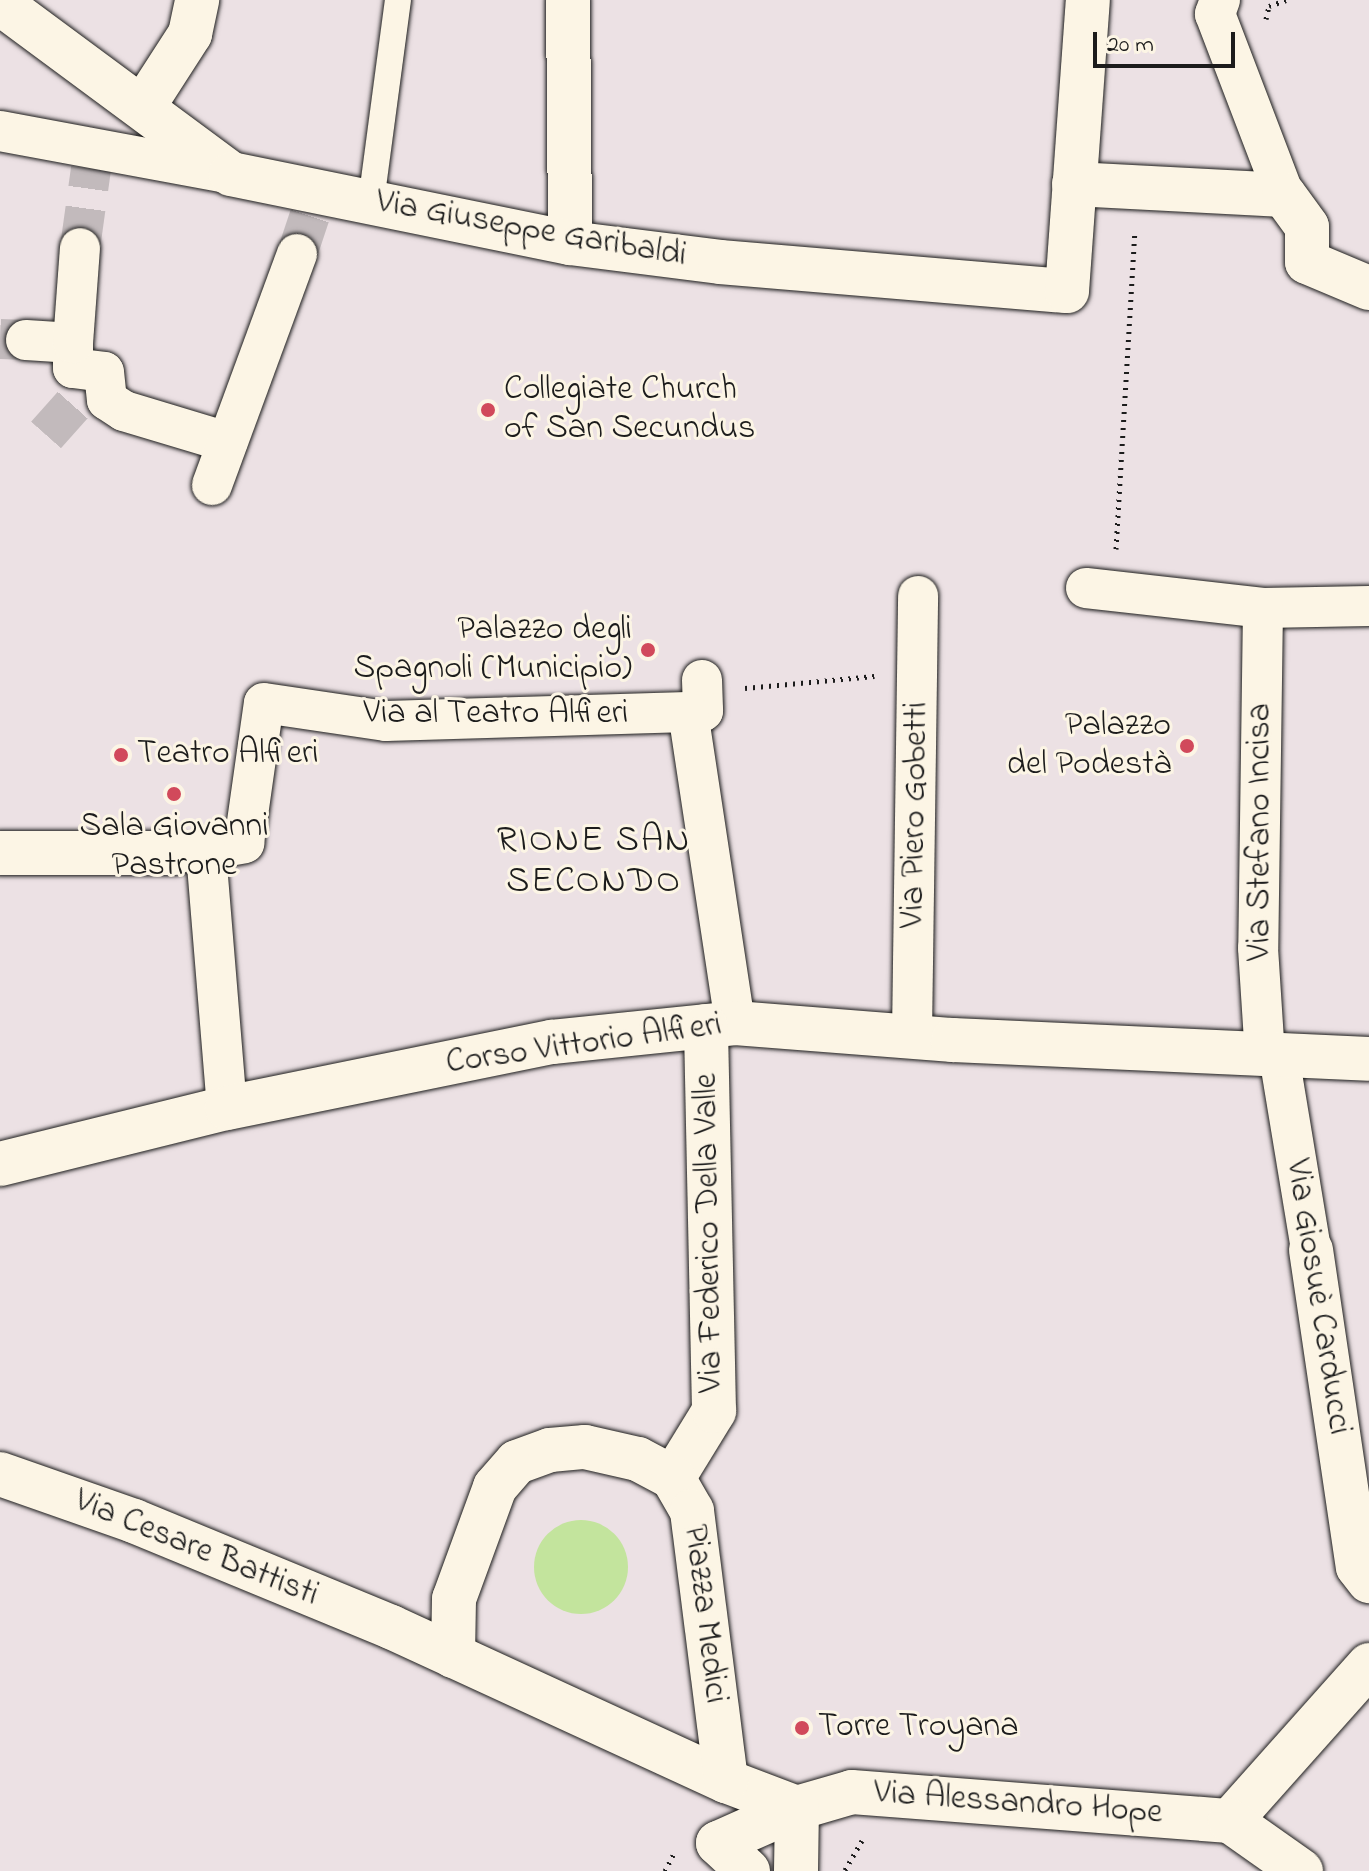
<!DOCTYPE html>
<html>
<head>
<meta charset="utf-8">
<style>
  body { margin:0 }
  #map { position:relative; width:1369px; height:1871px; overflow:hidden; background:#ece1e4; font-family:"Indie Flower",sans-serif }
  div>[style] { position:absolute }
  .green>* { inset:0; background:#c3e49d }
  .round { border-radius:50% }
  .pedestrian-tunnel>* { height:40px; margin-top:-20px; transform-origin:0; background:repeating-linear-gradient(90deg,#c2babc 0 40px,transparent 0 60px) }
  .path>* { height:5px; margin-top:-2.5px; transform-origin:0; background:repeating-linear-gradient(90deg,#1c1c1c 0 2px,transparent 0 8px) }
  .roads { filter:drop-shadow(0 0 2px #1c1c1c) drop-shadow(0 0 2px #1c1c1c) }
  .service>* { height:26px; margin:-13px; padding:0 13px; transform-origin:13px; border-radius:13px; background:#fcf5e5 }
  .pedestrian>* { height:40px; margin:-20px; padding:0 20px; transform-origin:20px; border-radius:20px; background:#fcf5e5 }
  .minor>* { height:44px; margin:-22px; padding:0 22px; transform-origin:22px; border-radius:22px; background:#fcf5e5 }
  .dots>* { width:22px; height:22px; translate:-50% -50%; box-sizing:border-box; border:4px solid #fcf5e5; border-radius:50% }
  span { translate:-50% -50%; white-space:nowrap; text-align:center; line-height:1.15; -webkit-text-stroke:6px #fcf5e5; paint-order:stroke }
  .street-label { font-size:34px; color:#1c1c1c }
  .poi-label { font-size:34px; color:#1c1c1c }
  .left { translate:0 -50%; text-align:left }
  .right { translate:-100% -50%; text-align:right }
  .neighbourhood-label { font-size:36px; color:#1c1c1c; letter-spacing:2px }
  .scale { position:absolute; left:1093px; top:32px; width:142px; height:36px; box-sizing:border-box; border:4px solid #1c1c1c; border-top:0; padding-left:10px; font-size:24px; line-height:28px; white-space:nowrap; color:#1c1c1c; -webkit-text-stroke:6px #fcf5e5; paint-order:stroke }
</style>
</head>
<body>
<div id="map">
  <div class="green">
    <div class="round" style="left:534px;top:1520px;width:94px;height:94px"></div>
  </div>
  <div class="pedestrian-tunnel">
    <div style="left:80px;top:248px;width:80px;rotate:-82.1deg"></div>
    <div style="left:297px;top:254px;width:41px;rotate:-71.6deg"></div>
    <div style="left:0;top:339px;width:26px;rotate:2deg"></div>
    <div style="left:46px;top:435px;width:62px;rotate:-48.3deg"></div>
  </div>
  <div class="path">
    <div style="left:1266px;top:19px;width:13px;rotate:-77deg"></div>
    <div style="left:1269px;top:6px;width:18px;rotate:-19deg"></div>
    <div style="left:1116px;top:549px;width:318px;rotate:-86.6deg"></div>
    <div style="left:745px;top:688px;width:130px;rotate:-5.3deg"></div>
    <div style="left:845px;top:1870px;width:34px;rotate:-60deg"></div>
    <div style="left:665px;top:1871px;width:18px;rotate:-63deg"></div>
  </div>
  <div class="roads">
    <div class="service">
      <div style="left:371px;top:202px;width:204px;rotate:-82.4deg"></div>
    </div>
    <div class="pedestrian">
      <div style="left:1220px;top:0;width:15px;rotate:110deg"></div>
      <div style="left:1215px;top:14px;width:194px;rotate:69.1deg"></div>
      <div style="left:0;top:131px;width:235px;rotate:10.5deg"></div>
      <div style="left:26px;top:340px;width:47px;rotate:3.7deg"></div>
      <div style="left:73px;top:343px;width:25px;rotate:90deg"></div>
      <div style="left:73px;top:368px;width:31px;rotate:7deg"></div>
      <div style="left:104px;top:372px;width:28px;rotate:84deg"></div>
      <div style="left:107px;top:400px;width:20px;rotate:33deg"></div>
      <div style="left:124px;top:411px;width:108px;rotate:16.8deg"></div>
      <div style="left:73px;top:343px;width:95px;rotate:-85.8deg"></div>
      <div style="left:212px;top:485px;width:246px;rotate:-69.8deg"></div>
      <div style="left:1086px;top:588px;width:178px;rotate:6.4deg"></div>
      <div style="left:1263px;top:608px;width:106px;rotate:-1.1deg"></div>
      <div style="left:1263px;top:608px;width:340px;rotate:90.8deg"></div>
      <div style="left:1258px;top:948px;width:107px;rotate:86.3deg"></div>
      <div style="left:702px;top:680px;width:31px;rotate:88deg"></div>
      <div style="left:703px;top:711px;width:15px;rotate:176deg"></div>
      <div style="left:688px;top:712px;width:315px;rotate:81.4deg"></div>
      <div style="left:912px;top:1034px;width:438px;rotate:-89.2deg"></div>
      <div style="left:1279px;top:1056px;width:197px;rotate:80.6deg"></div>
      <div style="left:227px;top:1108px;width:259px;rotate:-94.7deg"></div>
      <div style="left:206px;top:850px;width:39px;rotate:-10deg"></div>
      <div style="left:244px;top:843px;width:141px;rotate:-81.9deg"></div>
      <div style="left:264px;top:703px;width:123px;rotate:8.4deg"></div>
      <div style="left:386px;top:721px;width:302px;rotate:-1.7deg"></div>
    </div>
    <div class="minor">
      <div style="left:568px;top:0;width:243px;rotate:89.5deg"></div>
      <div style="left:0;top:3px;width:287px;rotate:36.5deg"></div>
      <div style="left:231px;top:174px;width:346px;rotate:11.5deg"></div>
      <div style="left:570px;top:243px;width:151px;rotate:7.2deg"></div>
      <div style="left:720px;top:262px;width:348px;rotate:4.8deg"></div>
      <div style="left:1067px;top:291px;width:292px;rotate:-85.9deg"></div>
      <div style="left:143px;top:107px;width:87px;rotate:-57.2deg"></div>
      <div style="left:190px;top:34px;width:35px;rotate:-78deg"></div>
      <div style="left:1074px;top:184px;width:210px;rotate:3deg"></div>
      <div style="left:1284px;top:195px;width:39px;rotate:54deg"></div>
      <div style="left:1307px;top:227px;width:35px;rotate:90deg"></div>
      <div style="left:1307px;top:262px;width:67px;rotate:22.8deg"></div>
      <div style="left:0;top:853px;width:175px"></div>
      <div style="left:0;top:1164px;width:234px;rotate:-13.9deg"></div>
      <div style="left:227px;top:1108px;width:332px;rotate:-11.5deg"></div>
      <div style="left:552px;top:1042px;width:184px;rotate:-5.9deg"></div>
      <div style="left:735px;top:1023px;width:219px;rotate:4.5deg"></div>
      <div style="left:953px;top:1040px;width:416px;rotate:2.6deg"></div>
      <div style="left:1311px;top:1250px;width:320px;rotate:81.6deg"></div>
      <div style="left:1358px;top:1567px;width:18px;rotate:52deg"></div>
      <div style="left:0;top:1474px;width:142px;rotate:19.3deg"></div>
      <div style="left:134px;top:1521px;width:278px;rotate:22.4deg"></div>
      <div style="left:391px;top:1627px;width:369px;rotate:24.7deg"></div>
      <div style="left:726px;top:1781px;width:76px;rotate:20.8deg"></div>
      <div style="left:673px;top:1478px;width:79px;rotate:-58.5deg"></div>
      <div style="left:714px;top:1411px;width:385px;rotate:-91.2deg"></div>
      <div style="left:453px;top:1656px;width:57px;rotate:-89deg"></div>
      <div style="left:454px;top:1599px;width:119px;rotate:-69.9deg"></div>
      <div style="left:495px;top:1487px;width:33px;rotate:-49deg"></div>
      <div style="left:517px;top:1462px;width:35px;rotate:-20deg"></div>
      <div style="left:550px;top:1450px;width:35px;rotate:-5deg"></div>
      <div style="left:585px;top:1447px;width:54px;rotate:12.8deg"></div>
      <div style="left:638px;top:1459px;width:40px;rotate:28deg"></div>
      <div style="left:673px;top:1478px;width:38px;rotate:60deg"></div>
      <div style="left:692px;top:1511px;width:272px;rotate:82.8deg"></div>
      <div style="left:1230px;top:1821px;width:209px;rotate:-48.3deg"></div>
      <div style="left:748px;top:1871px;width:41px;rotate:-137deg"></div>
      <div style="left:718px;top:1843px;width:86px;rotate:-23.9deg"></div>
      <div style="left:797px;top:1808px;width:57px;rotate:-16.2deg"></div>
      <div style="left:852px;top:1792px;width:379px;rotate:4.4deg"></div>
      <div style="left:1230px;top:1821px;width:87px;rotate:35.2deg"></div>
      <div style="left:796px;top:1871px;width:63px;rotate:-89.1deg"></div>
    </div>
  </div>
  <div class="dots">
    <div style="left:488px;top:410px;background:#d1495b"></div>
    <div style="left:648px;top:650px;background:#d1495b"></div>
    <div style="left:1187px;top:746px;background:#d1495b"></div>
    <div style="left:121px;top:755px;background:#d1495b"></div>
    <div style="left:174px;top:794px;background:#d1495b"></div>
    <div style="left:802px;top:1728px;background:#d1495b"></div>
  </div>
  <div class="street-label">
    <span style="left:531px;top:230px;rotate:10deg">Via Giuseppe Garibaldi</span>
    <span style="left:496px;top:715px">Via al Teatro Alfieri</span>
    <span style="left:916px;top:815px;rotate:-89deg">Via Piero Gobetti</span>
    <span style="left:1261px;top:832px;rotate:-90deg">Via Stefano Incisa</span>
    <span style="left:584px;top:1045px;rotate:-8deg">Corso Vittorio Alfieri</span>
    <span style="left:710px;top:1233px;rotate:-91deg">Via Federico Della Valle</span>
    <span style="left:1317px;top:1297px;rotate:81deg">Via Giosuè Carducci</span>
    <span style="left:196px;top:1549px;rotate:22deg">Via Cesare Battisti</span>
    <span style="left:704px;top:1614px;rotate:83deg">Piazza Medici</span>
    <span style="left:1018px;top:1804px;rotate:4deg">Via Alessandro Hope</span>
  </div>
  <div class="poi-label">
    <span class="left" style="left:504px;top:410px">Collegiate Church<br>of San Secundus</span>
    <span class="right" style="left:632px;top:650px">Palazzo degli<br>Spagnoli (Municipio)</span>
    <span class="right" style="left:1171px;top:746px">Palazzo<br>del Podestà</span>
    <span class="left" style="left:137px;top:755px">Teatro Alfieri</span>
    <span style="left:174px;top:847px">Sala Giovanni<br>Pastrone</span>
    <span class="left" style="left:818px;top:1728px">Torre Troyana</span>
  </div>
  <div class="neighbourhood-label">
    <span style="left:594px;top:862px">RIONE SAN<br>SECONDO</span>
  </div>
  <div class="scale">20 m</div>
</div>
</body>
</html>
